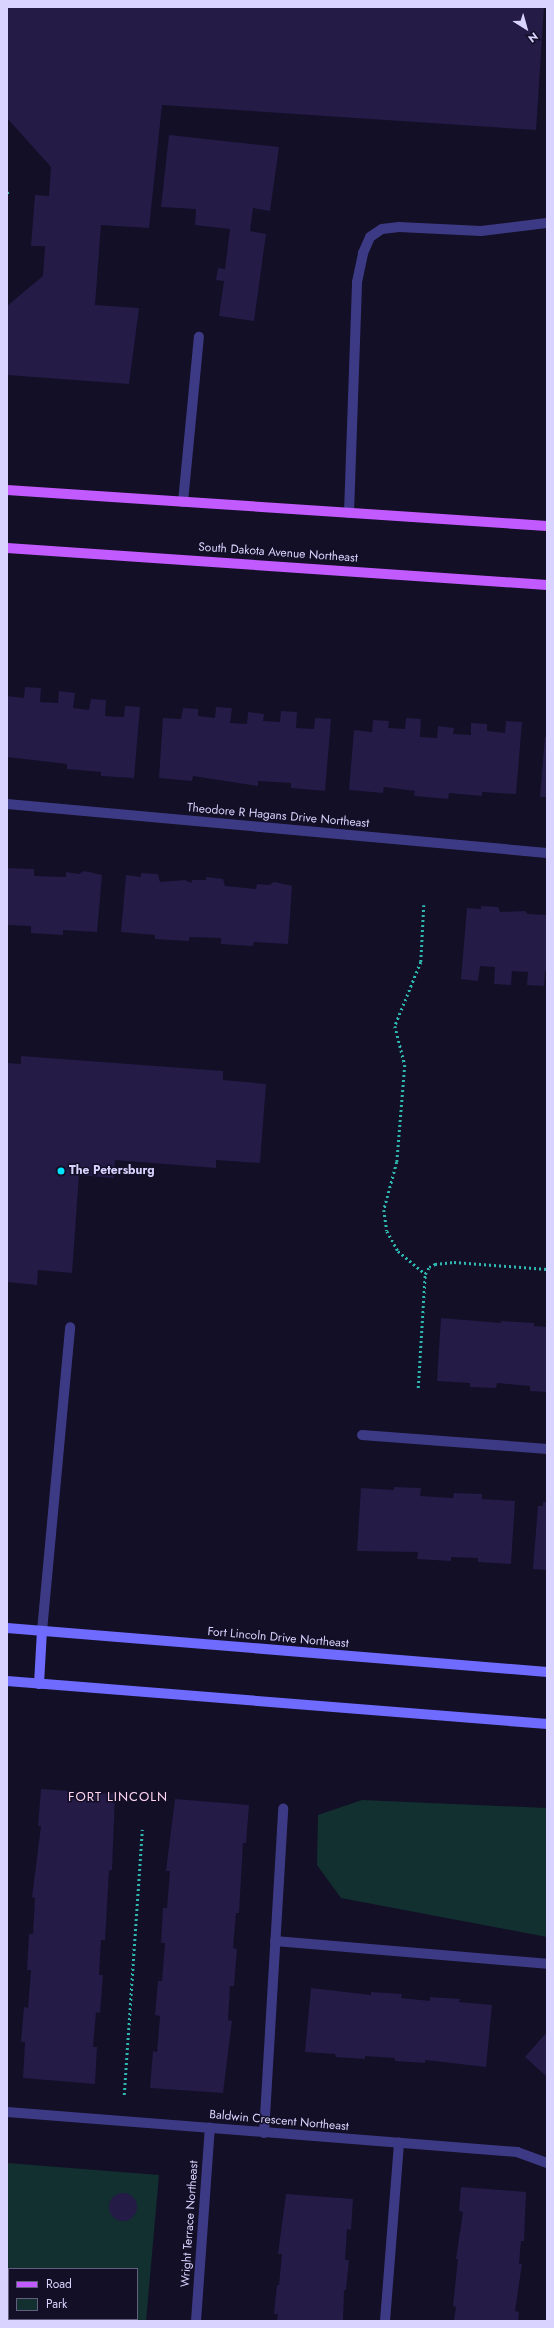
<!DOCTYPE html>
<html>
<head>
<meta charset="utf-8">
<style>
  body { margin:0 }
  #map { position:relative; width:554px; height:2328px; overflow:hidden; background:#130f26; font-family:Jost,sans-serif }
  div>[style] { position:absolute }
  .green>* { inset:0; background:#12302f }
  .building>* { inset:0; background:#241b47 }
  .round { border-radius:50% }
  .path>* { height:2.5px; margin-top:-1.25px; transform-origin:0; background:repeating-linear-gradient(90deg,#2fb8b0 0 2px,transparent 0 5px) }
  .lane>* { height:10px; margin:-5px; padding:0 5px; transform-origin:5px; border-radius:5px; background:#3d3a85 }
  .street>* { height:10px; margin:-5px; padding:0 5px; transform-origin:5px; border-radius:5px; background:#3d3a85 }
  .secondary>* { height:10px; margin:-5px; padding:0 5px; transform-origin:5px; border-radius:5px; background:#6f6bff }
  .primary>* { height:10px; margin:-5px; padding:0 5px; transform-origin:5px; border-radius:5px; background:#c25bff }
  .dots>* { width:11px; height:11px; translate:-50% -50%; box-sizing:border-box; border:2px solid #130f26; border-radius:50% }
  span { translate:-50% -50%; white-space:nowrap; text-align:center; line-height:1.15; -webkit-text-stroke:3px #130f26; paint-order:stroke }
  .street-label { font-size:12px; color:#d9d4ff }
  .poi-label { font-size:12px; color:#d9d4ff; font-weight:700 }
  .left { translate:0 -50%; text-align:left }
  .neighbourhood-label { font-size:13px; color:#ffd6f0; letter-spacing:1px }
  .frame { position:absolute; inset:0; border:8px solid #d9d4ff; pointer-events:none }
  .legend { position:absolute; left:8px; top:2268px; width:130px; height:52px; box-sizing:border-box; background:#130f26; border:1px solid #625e7d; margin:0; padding:5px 7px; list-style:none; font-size:12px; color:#d9d4ff }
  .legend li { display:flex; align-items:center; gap:8px; height:20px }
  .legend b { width:20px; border:1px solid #625e7d }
  .north { position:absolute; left:506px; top:8px; width:40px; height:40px; -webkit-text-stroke:3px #130f26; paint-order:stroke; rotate:143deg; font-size:11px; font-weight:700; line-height:16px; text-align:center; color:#d9d4ff }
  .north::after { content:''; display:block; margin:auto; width:14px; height:18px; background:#d9d4ff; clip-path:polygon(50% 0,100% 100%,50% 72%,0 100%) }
</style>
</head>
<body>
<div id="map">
  <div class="green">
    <div style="clip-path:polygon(362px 1800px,547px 1808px,547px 1937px,341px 1898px,317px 1865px,318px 1815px)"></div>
    <div style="clip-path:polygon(evenodd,7px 2163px,159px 2175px,146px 2321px,7px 2321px,7px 2163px,9px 2269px,137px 2269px,137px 2319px,9px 2319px,9px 2269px)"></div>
  </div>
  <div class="building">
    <div style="clip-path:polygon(7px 7px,544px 7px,536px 130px,162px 105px,149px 228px,101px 225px,95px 305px,139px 308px,129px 384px,7px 375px,7px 306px,43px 276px,45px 246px,31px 246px,35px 195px,49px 196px,51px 167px,7px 118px)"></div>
    <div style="clip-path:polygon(169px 135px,279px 147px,270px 211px,253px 208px,250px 231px,266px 234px,254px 321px,219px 316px,224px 281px,216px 280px,218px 268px,225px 269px,230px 229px,195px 225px,196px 209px,161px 207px)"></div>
    <div style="clip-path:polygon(25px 687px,41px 688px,40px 702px,58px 703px,59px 691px,75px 693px,73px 708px,89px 710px,91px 699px,106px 700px,105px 716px,124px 717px,125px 706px,140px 707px,134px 778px,101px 776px,101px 772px,67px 769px,67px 764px,7px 757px,7px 696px,24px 698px)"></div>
    <div style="clip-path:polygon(216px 707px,232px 708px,230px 723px,247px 724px,248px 712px,264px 714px,263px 721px,280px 722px,281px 711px,297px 712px,296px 728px,314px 729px,315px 718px,331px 719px,325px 791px,291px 788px,291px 783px,258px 781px,258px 786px,193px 776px,192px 781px,159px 778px,163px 718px,181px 719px,183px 708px,198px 709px,198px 716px,215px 718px)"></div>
    <div style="clip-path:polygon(406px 718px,421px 719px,420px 737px,437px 738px,438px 726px,454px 728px,453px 734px,471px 735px,471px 723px,487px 724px,487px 731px,505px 733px,506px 721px,522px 722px,516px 794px,482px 792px,482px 796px,449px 793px,448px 799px,414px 796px,415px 791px,384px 787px,383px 793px,349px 790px,354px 730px,372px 732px,373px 720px,389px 721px,388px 728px,405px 729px)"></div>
    <div style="clip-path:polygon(545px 737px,547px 737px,547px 797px,540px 797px)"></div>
    <div style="clip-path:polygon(7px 868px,34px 869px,34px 876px,66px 877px,66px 872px,79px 874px,84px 871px,102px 875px,97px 932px,63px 930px,63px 935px,31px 933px,31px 926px,7px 925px)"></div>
    <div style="clip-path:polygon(141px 873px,158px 874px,160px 882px,185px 880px,191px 883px,192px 880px,206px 880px,206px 877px,223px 879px,225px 886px,256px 889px,257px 884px,269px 885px,274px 882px,292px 886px,288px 944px,254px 942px,253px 946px,221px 944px,221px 938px,189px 937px,189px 941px,155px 939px,155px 935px,121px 932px,126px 875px,141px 877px)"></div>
    <div style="clip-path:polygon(481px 906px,498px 907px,500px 912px,525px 911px,528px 914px,547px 915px,547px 971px,545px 971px,544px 986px,527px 985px,528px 972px,512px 971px,511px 985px,494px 984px,495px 967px,480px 966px,478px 981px,461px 979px,467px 908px,481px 909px)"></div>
    <div style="clip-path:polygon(21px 1056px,223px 1071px,223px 1080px,266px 1084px,260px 1163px,216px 1160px,216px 1168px,115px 1160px,114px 1178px,79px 1175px,72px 1273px,38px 1270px,37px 1285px,7px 1282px,7px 1063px,21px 1064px)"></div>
    <div style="clip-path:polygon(441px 1318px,501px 1323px,501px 1321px,534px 1323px,534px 1326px,547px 1327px,547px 1392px,530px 1391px,530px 1386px,497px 1383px,496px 1388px,470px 1387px,470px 1383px,437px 1381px)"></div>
    <div style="clip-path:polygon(394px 1487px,421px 1488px,420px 1496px,453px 1498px,454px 1493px,482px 1494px,482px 1499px,515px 1501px,511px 1564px,478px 1562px,478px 1558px,451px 1557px,451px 1561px,417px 1559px,418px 1552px,357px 1551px,361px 1488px,394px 1490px)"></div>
    <div style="clip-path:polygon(543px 1502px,547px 1502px,547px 1570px,533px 1569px,538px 1506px,543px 1506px)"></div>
    <div style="clip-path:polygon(41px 1789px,115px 1794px,112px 1870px,109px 1870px,105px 1940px,101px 1940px,99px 1975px,103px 1975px,100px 2013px,96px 2012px,93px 2047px,97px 2047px,95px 2084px,23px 2078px,25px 2042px,21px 2042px,24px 2007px,28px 2008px,31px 1970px,27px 1970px,29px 1934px,33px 1934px,35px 1898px,32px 1897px,41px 1826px,38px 1826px)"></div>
    <div style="clip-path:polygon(175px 1799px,249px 1805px,246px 1843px,243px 1843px,239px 1913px,236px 1913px,233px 1948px,237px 1949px,234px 1986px,230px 1986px,228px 2020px,232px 2021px,223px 2093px,150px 2088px,153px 2051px,157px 2052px,160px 2016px,155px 2015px,158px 1981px,162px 1981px,165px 1943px,161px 1943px,163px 1908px,167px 1908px,170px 1871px,166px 1871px)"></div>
    <div style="clip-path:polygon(311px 1988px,371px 1995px,371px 1992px,402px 1994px,401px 1998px,430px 2001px,430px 1997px,460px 1999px,459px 2002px,492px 2005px,486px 2067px,425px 2060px,425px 2063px,395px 2061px,395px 2058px,365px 2056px,365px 2059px,336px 2057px,335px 2054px,305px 2052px)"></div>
    <div style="clip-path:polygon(547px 2032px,547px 2077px,525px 2057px)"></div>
    <div style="clip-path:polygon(461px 2187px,526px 2192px,524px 2241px,521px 2241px,519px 2264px,522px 2264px,515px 2311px,519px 2312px,518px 2321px,454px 2321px,456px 2307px,453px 2306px,458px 2259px,456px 2259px,463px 2212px,459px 2211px)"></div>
    <div class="round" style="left:109px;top:2193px;width:28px;height:28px"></div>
    <div style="clip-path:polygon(286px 2194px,353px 2199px,351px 2230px,347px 2229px,345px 2260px,349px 2260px,346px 2290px,344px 2290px,343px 2321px,277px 2321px,278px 2314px,274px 2314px,277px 2285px,279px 2285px,282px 2254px,278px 2254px)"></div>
  </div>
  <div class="path">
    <div style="left:7px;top:192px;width:4px;rotate:45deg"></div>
    <div style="left:424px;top:905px;width:57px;rotate:93deg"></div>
    <div style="left:421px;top:962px;width:69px;rotate:112.1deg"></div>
    <div style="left:395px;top:1026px;width:40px;rotate:75.6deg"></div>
    <div style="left:405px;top:1065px;width:97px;rotate:94.7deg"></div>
    <div style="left:397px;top:1162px;width:50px;rotate:105.2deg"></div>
    <div style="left:384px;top:1210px;width:21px;rotate:82deg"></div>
    <div style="left:387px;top:1231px;width:23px;rotate:61deg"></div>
    <div style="left:398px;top:1251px;width:35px;rotate:40deg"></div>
    <div style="left:425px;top:1274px;width:8px;rotate:-60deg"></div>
    <div style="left:429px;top:1267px;width:7px;rotate:-27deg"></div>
    <div style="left:435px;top:1264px;width:19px;rotate:-6deg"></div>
    <div style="left:454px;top:1262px;width:93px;rotate:4.3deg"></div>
    <div style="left:418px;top:1388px;width:114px;rotate:-86.5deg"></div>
    <div style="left:124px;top:2095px;width:266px;rotate:-86.1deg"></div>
  </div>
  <div class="lane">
    <div style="left:183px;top:502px;width:166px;rotate:-84.5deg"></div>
    <div style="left:349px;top:513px;width:231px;rotate:-88deg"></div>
    <div style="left:357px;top:282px;width:30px;rotate:-78deg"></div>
    <div style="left:363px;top:253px;width:17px;rotate:-66deg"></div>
    <div style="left:370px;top:237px;width:14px;rotate:-34deg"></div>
    <div style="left:382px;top:229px;width:17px;rotate:-7deg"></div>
    <div style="left:399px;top:227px;width:82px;rotate:2.8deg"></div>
    <div style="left:481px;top:231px;width:66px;rotate:-6.9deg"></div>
    <div style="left:42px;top:1631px;width:305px;rotate:-84.7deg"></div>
    <div style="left:275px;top:1941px;width:273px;rotate:4.8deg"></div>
    <div style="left:264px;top:2133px;width:325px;rotate:-86.6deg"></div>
    <div style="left:385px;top:2321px;width:179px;rotate:-85.5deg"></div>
  </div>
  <div class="street">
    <div style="left:7px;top:804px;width:542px;rotate:5.18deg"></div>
    <div style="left:362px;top:1435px;width:186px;rotate:4.3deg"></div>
    <div style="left:7px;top:2112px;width:512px;rotate:4.48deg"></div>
    <div style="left:517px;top:2152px;width:32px;rotate:20deg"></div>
    <div style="left:196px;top:2321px;width:194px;rotate:-85.9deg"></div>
  </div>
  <div class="secondary">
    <div style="left:7px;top:1628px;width:542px;rotate:4.66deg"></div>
    <div style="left:7px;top:1681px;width:542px;rotate:4.55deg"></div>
    <div style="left:39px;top:1684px;width:53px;rotate:-86.8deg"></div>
  </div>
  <div class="primary">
    <div style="left:7px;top:490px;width:541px;rotate:3.81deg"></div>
    <div style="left:7px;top:548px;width:541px;rotate:3.92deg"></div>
  </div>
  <div class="dots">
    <div style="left:61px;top:1171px;background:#00e5ff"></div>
  </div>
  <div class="street-label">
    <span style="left:278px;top:553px;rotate:4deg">South Dakota Avenue Northeast</span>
    <span style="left:278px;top:816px;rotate:5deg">Theodore R Hagans Drive Northeast</span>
    <span style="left:278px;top:1638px;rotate:5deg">Fort Lincoln Drive Northeast</span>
    <span style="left:279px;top:2121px;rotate:5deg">Baldwin Crescent Northeast</span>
    <span style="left:190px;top:2224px;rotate:-86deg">Wright Terrace Northeast</span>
  </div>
  <div class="poi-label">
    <span class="left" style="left:69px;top:1171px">The Petersburg</span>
  </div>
  <div class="neighbourhood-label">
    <span style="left:118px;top:1797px">FORT LINCOLN</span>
  </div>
  <div class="frame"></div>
  <ul class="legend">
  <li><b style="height:5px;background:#c25bff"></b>Road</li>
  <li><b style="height:11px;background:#12302f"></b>Park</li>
  </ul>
  <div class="north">N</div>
</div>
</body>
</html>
